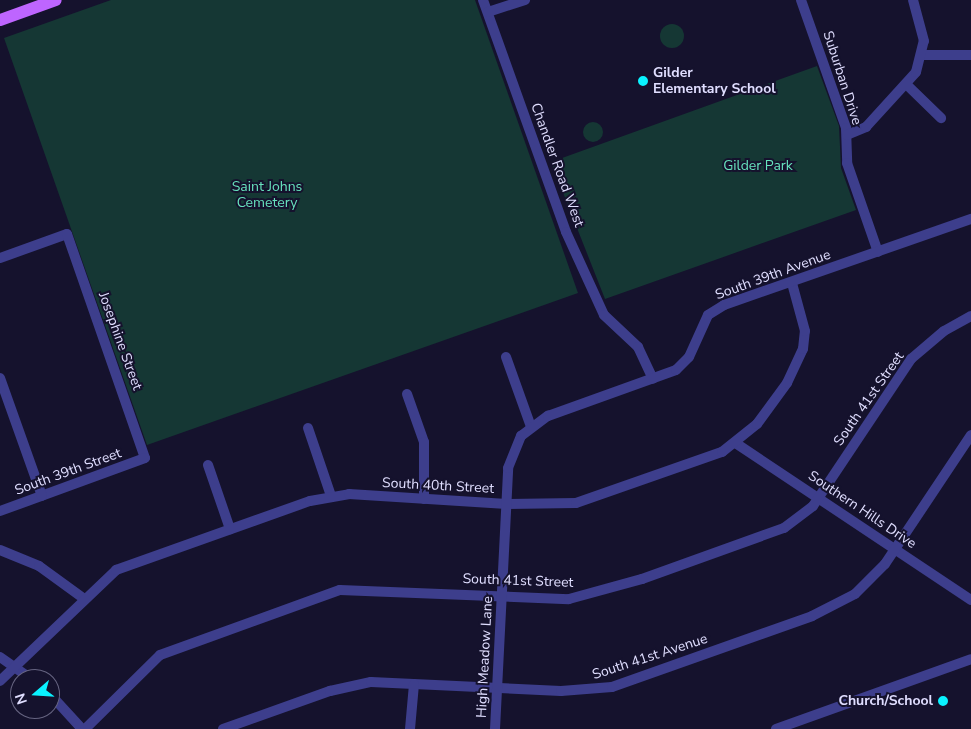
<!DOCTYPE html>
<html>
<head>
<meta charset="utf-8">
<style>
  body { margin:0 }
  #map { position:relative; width:971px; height:729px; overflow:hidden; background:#15122d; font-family:"Nunito Sans",sans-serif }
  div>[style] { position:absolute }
  .green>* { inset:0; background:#153734 }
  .round { border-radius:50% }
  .minor>* { height:10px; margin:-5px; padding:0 5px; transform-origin:5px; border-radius:5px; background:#3d3e8c }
  .major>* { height:12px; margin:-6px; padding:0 6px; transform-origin:6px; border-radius:6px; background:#be65ff }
  .dots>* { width:14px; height:14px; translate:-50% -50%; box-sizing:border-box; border:2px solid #15122d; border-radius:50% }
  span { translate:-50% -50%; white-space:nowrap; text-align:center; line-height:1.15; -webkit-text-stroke:4px #15122d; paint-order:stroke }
  .poi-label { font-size:14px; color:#e0deff; font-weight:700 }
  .left { translate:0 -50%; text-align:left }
  .right { translate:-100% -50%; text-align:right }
  .street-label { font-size:14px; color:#e0deff }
  .park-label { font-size:14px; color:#67e2bd }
  .north { position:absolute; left:10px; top:669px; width:50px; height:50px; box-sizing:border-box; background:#15122d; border:1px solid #666481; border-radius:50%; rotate:251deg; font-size:14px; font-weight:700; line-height:20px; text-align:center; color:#e0deff }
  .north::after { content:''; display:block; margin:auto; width:18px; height:22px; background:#0af2ff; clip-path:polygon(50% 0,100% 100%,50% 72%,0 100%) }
</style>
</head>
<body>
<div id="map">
  <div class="green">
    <div style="clip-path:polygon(111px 0,475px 0,578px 293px,147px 445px,4px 38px)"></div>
    <div class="round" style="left:660px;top:24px;width:24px;height:24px"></div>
    <div style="clip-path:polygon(817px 66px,839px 126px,841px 168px,856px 210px,605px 299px,551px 162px)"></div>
    <div class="round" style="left:583px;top:122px;width:20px;height:20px"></div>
  </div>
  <div class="minor">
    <div style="left:483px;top:0;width:246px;rotate:70.3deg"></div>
    <div style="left:566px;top:232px;width:91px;rotate:65.4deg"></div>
    <div style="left:604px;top:315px;width:47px;rotate:43.3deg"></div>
    <div style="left:638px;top:347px;width:35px;rotate:65deg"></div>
    <div style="left:801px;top:0;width:136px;rotate:70.6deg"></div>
    <div style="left:846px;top:128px;width:35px;rotate:88deg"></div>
    <div style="left:847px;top:163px;width:94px;rotate:70.8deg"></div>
    <div style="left:488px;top:12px;width:39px;rotate:-18deg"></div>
    <div style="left:924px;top:55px;width:47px"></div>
    <div style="left:906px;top:84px;width:49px;rotate:44.2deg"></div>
    <div style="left:847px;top:135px;width:21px;rotate:-23deg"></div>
    <div style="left:866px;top:127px;width:74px;rotate:-47.7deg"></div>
    <div style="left:916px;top:72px;width:32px;rotate:-76deg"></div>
    <div style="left:924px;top:41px;width:42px;rotate:-105deg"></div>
    <div style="left:0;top:258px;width:71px;rotate:-19.7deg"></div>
    <div style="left:67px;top:234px;width:237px;rotate:70.8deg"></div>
    <div style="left:145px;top:458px;width:154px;rotate:159.9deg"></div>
    <div style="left:506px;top:357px;width:74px;rotate:70.3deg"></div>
    <div style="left:0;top:378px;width:125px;rotate:70.4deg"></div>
    <div style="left:407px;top:394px;width:51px;rotate:70.5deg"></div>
    <div style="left:424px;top:442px;width:57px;rotate:90deg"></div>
    <div style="left:308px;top:428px;width:72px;rotate:71.3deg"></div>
    <div style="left:737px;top:444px;width:281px;rotate:33.7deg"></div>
    <div style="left:208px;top:465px;width:68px;rotate:71deg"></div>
    <div style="left:0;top:550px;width:42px;rotate:22.3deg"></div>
    <div style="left:39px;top:566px;width:54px;rotate:36deg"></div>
    <div style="left:0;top:657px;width:38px;rotate:35deg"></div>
    <div style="left:0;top:681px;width:161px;rotate:-43.7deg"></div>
    <div style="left:116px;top:570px;width:206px;rotate:-19.6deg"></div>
    <div style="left:310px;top:501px;width:40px;rotate:-10deg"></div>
    <div style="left:349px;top:494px;width:158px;rotate:3.6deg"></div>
    <div style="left:507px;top:504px;width:69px;rotate:-0.8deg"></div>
    <div style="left:576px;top:503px;width:155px;rotate:-19.3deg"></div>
    <div style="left:722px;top:452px;width:45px;rotate:-38.7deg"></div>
    <div style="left:757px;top:424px;width:51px;rotate:-53.8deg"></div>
    <div style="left:787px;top:383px;width:38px;rotate:-65deg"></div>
    <div style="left:803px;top:349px;width:18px;rotate:-84deg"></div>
    <div style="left:805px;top:331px;width:50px;rotate:-105.2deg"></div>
    <div style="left:50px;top:694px;width:47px;rotate:47.6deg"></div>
    <div style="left:85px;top:729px;width:105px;rotate:-44.6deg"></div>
    <div style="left:160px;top:655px;width:191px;rotate:-19.9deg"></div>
    <div style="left:340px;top:590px;width:229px;rotate:2.3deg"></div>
    <div style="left:569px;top:599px;width:76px;rotate:-15.3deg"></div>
    <div style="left:642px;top:579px;width:151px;rotate:-19.8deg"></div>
    <div style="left:784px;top:528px;width:36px;rotate:-37deg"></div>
    <div style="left:813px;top:506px;width:177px;rotate:-56.3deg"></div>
    <div style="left:911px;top:359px;width:43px;rotate:-40.3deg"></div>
    <div style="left:944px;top:331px;width:31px;rotate:-29deg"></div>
    <div style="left:223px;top:729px;width:114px;rotate:-19.6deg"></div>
    <div style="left:330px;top:691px;width:42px;rotate:-12.4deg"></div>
    <div style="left:371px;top:682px;width:190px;rotate:2.7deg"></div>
    <div style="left:561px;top:691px;width:51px;rotate:-4.5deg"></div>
    <div style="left:612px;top:687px;width:212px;rotate:-19.5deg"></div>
    <div style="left:812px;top:616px;width:48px;rotate:-27.1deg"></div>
    <div style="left:855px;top:594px;width:42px;rotate:-45deg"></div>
    <div style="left:885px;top:564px;width:155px;rotate:-56.3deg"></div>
    <div style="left:410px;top:729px;width:45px;rotate:-84.9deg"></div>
    <div style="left:495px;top:729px;width:261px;rotate:-87.1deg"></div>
    <div style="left:508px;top:468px;width:35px;rotate:-68deg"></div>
    <div style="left:521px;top:436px;width:34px;rotate:-37deg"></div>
    <div style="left:548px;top:416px;width:136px;rotate:-19.8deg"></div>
    <div style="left:676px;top:370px;width:18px;rotate:-45deg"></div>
    <div style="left:689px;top:357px;width:46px;rotate:-65.7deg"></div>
    <div style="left:708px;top:315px;width:19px;rotate:-32deg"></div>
    <div style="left:724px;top:305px;width:262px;rotate:-19.2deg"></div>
    <div style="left:776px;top:729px;width:207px;rotate:-19.7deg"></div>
  </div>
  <div class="major">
    <div style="left:0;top:20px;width:59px;rotate:-19.7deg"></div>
  </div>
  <div class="dots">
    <div style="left:643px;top:81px;background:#0af2ff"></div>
    <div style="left:943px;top:701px;background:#0af2ff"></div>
  </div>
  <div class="poi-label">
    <span class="left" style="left:653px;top:81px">Gilder<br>Elementary School</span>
    <span class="right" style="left:933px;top:701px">Church/School</span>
  </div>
  <div class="street-label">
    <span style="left:842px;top:78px;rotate:72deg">Suburban Drive</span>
    <span style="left:557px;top:165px;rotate:70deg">Chandler Road West</span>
    <span style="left:773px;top:275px;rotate:-20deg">South 39th Avenue</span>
    <span style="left:120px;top:341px;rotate:70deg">Josephine Street</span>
    <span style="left:869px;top:399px;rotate:-55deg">South 41st Street</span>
    <span style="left:68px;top:472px;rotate:-20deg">South 39th Street</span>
    <span style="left:438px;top:486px;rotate:3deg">South 40th Street</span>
    <span style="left:862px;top:510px;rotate:34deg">Southern Hills Drive</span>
    <span style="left:518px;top:581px;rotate:2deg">South 41st Street</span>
    <span style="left:485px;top:657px;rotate:-87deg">High Meadow Lane</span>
    <span style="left:650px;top:657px;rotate:-18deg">South 41st Avenue</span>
  </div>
  <div class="park-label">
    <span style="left:758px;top:166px">Gilder Park</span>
    <span style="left:267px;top:195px">Saint Johns<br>Cemetery</span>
  </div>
  <div class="north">N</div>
</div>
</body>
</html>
